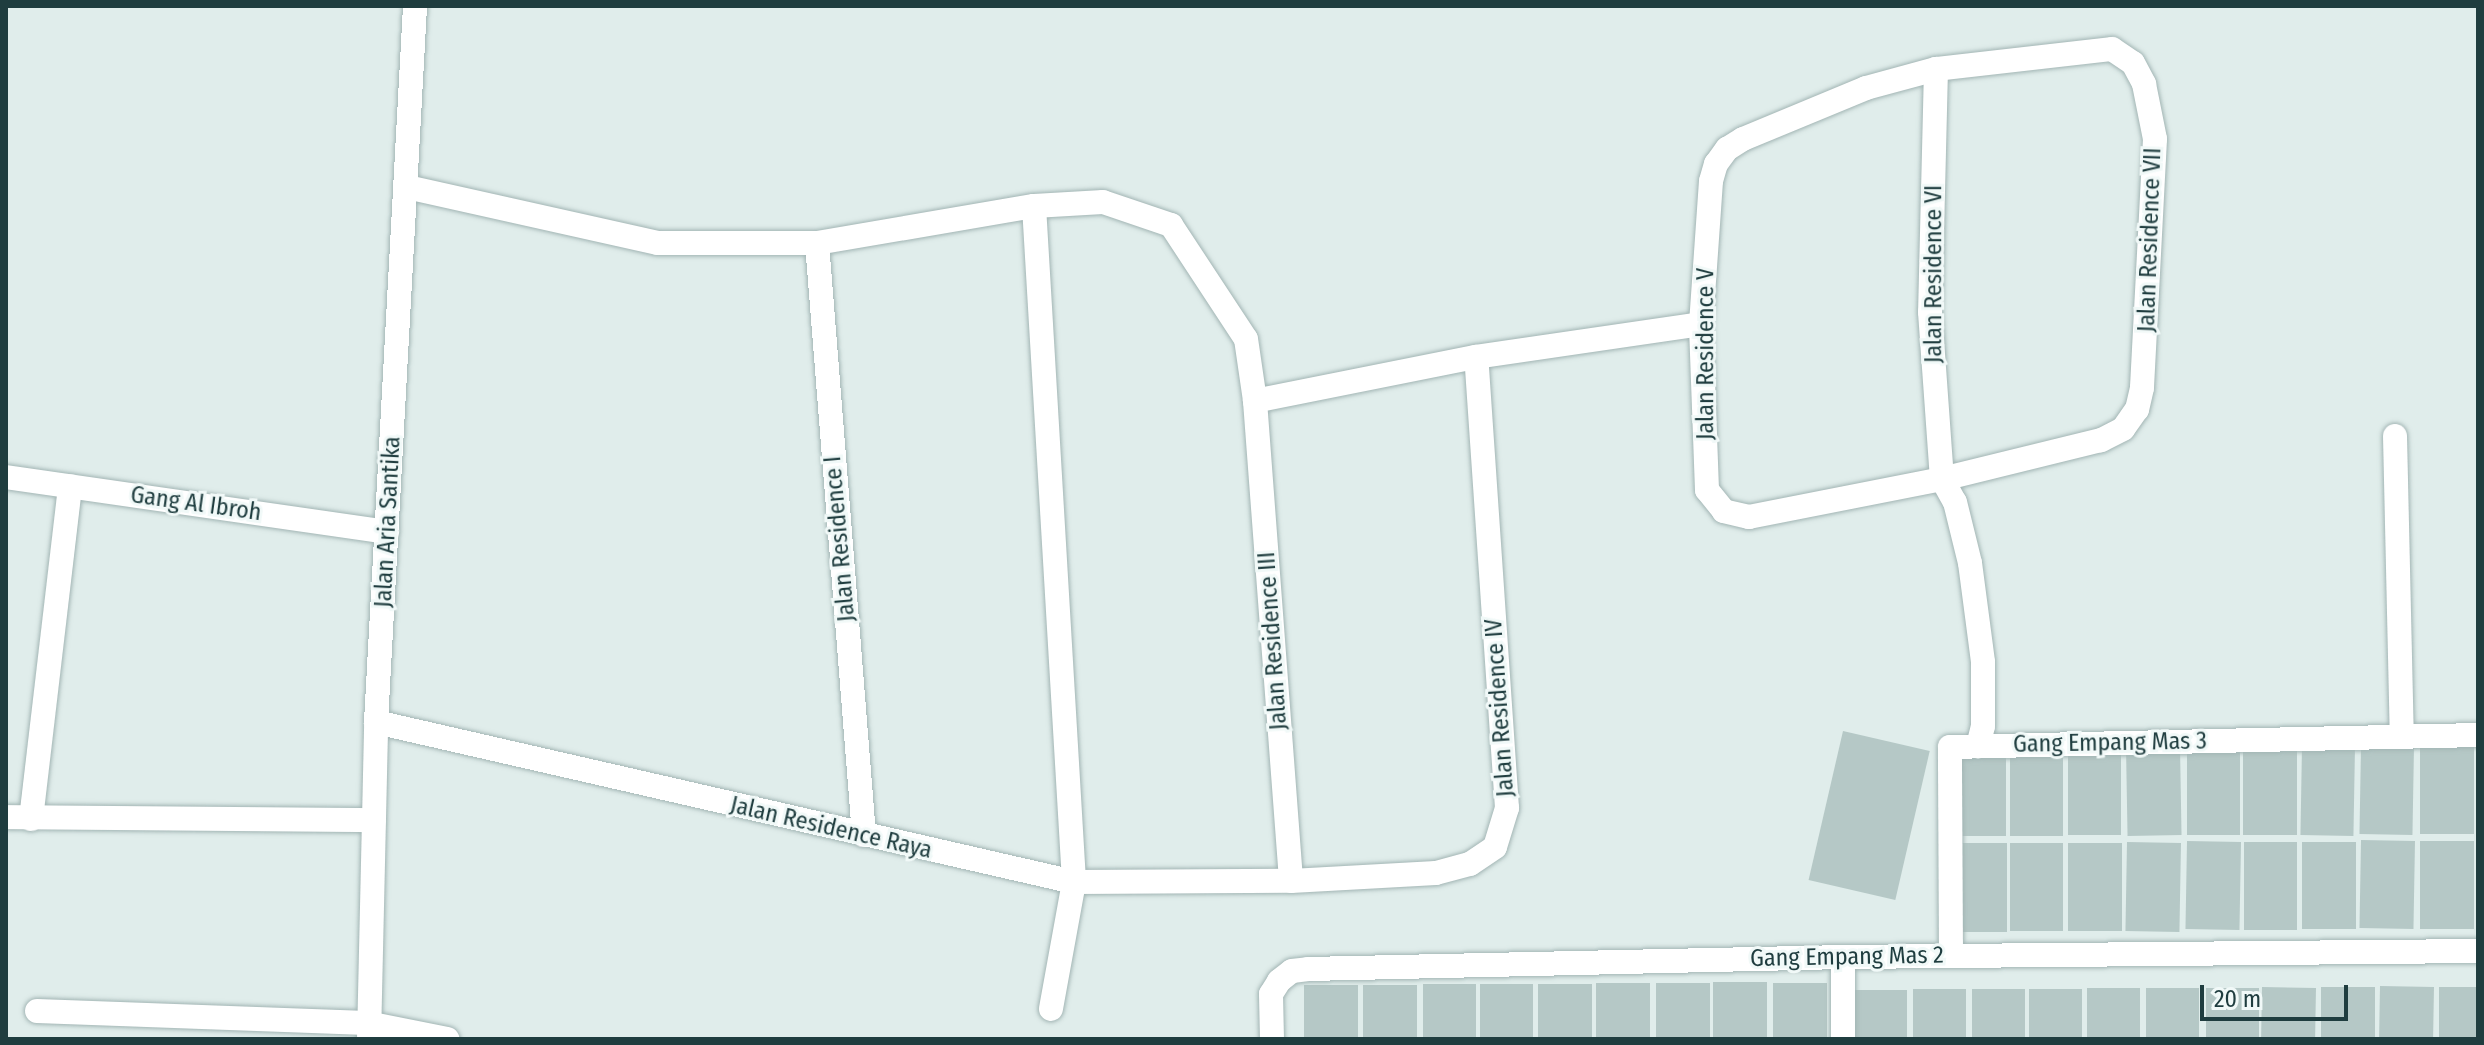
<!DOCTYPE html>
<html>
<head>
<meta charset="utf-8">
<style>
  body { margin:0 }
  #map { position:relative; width:2484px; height:1045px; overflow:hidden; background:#e0edeb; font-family:"Fira Sans Condensed",sans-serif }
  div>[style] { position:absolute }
  .building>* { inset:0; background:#b5c8c6; transform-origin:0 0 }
  .roads { filter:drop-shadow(0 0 2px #a2b5b4) drop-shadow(0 0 2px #a2b5b4) }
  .minor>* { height:24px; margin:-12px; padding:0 12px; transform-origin:12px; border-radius:12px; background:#fff }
  .tertiary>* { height:24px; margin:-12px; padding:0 12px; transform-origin:12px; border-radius:12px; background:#fff }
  span { translate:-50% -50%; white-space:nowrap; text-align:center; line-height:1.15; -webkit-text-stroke:6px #f1f9f8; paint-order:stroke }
  .street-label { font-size:24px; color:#1f3d3f }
  .frame { position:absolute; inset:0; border:8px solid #1f3d3f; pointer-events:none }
  .scale { position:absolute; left:2200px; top:985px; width:148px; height:36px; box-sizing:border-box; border:4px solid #1f3d3f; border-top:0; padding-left:10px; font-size:24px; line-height:28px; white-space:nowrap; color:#1f3d3f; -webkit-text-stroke:6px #f1f9f8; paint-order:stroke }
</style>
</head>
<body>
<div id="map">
  <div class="building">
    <div style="left:1843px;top:731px;width:89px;height:153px;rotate:13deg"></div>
    <div style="left:2302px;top:746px;width:53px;height:89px;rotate:1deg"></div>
    <div style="left:2361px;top:746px;width:53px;height:88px;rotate:1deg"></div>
    <div style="left:2420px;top:746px;width:54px;height:88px"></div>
    <div style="left:2180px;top:747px;width:88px;height:54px;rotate:89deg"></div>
    <div style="left:2187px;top:747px;width:53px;height:88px"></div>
    <div style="left:2243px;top:747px;width:54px;height:88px"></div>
    <div style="left:2010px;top:748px;width:53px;height:88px"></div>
    <div style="left:2068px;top:748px;width:53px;height:87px"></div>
    <div style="left:1952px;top:749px;width:54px;height:87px"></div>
    <div style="left:2415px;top:841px;width:88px;height:54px;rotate:91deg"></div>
    <div style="left:2420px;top:841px;width:54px;height:88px"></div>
    <div style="left:2127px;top:842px;width:54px;height:89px;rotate:1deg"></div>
    <div style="left:2241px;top:842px;width:88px;height:54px;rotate:91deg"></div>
    <div style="left:2244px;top:842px;width:53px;height:88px"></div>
    <div style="left:2302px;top:842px;width:54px;height:87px"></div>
    <div style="left:2007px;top:843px;width:89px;height:54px;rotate:90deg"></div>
    <div style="left:2010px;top:843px;width:53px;height:88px"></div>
    <div style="left:2122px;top:843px;width:88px;height:54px;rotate:90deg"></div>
    <div style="left:1767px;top:982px;width:57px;height:54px;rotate:90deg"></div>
    <div style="left:1596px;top:983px;width:54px;height:56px"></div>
    <div style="left:1656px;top:983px;width:54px;height:56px"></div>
    <div style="left:1773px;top:983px;width:54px;height:56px"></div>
    <div style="left:1476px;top:984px;width:55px;height:53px;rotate:90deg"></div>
    <div style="left:1480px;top:984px;width:53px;height:55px"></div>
    <div style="left:1538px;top:984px;width:54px;height:55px"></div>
    <div style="left:1358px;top:985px;width:54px;height:54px;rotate:90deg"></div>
    <div style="left:1363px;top:985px;width:54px;height:54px"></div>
    <div style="left:2380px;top:986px;width:54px;height:53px;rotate:1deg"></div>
    <div style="left:2262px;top:987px;width:54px;height:52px;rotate:1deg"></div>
    <div style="left:2375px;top:987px;width:52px;height:54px;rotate:90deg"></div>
    <div style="left:2439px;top:987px;width:39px;height:52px"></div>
    <div style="left:2087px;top:988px;width:53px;height:51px"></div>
    <div style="left:2146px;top:988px;width:53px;height:51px"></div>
    <div style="left:2206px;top:988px;width:53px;height:51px"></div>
    <div style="left:1913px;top:989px;width:53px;height:50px"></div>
    <div style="left:1972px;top:989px;width:53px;height:50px"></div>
    <div style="left:2029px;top:989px;width:53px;height:50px"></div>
    <div style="left:1854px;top:990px;width:53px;height:49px"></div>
  </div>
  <div class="roads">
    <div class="minor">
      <div style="left:2112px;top:49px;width:25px;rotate:34deg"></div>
      <div style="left:2133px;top:63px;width:24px;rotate:62deg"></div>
      <div style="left:2144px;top:84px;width:56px;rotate:78.7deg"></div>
      <div style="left:2155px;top:139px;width:249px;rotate:93deg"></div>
      <div style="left:2142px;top:388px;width:22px;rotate:103deg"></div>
      <div style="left:2137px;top:409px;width:24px;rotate:125deg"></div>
      <div style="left:2123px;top:429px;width:25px;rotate:153deg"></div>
      <div style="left:2101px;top:440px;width:164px;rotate:166.2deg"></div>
      <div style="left:1942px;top:479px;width:197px;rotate:168.9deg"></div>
      <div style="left:1749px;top:517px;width:26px;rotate:-167deg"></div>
      <div style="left:1724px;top:511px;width:27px;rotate:-129deg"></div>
      <div style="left:1707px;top:490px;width:166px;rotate:-92.1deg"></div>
      <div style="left:1701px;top:324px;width:143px;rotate:-86deg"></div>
      <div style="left:1711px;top:181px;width:18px;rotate:-74deg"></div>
      <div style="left:1716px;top:164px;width:19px;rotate:-54deg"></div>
      <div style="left:1727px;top:149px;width:19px;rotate:-32deg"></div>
      <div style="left:1743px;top:139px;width:133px;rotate:-22.5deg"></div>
      <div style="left:1866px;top:88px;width:73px;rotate:-15.2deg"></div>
      <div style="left:1936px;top:69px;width:177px;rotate:-6.5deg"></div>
      <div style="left:1936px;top:69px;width:243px;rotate:91.4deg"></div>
      <div style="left:1930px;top:312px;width:167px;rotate:85.9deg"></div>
      <div style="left:1942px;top:479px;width:26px;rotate:61deg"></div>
      <div style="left:1955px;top:502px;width:63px;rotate:76.2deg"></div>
      <div style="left:1970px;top:563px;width:100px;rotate:82.5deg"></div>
      <div style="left:1983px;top:662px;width:64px;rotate:90deg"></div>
      <div style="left:1983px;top:726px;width:21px;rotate:104deg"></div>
      <div style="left:407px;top:187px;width:257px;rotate:12.6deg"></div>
      <div style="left:658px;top:243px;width:159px"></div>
      <div style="left:817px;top:243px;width:220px;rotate:-9.7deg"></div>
      <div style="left:1034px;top:206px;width:69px;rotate:-3.3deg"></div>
      <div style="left:1103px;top:202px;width:72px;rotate:18.7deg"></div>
      <div style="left:1171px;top:225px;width:136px;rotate:56.7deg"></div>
      <div style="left:1246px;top:339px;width:63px;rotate:81.7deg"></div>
      <div style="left:1255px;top:401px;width:481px;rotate:85.7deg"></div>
      <div style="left:1034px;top:206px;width:677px;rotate:86.61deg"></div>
      <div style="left:1074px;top:882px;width:129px;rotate:100.3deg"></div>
      <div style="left:817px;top:243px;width:594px;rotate:85.46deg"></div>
      <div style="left:1255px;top:401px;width:225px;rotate:-11.3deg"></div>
      <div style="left:1476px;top:357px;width:227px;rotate:-8.3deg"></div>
      <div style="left:2395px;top:436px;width:300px;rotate:88.7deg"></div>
      <div style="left:6px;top:477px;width:385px;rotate:8.2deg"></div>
      <div style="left:376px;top:722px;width:716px;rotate:12.91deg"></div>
      <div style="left:1074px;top:882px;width:217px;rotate:-0.3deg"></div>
      <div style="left:1291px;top:881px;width:145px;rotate:-3.2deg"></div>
      <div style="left:1436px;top:873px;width:35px;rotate:-15deg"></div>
      <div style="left:1470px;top:864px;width:30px;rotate:-34deg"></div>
      <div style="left:1495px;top:847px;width:41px;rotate:-72.9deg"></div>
      <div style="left:1507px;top:808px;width:452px;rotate:-93.9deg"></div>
      <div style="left:6px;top:817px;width:368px;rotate:0.5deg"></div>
      <div style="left:31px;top:819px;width:335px;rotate:-83.3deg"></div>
      <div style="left:1951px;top:956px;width:209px;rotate:-90.3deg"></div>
      <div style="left:1950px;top:747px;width:528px;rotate:-1.3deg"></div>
      <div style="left:37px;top:1011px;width:330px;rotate:2.1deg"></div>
      <div style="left:367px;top:1023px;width:82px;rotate:11.3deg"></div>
      <div style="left:1272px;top:1039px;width:45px;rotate:-91.3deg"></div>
      <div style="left:1271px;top:994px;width:15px;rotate:-58deg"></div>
      <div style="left:1279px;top:981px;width:16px;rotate:-38deg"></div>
      <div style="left:1292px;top:971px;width:16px;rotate:-7deg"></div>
      <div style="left:1308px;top:969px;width:535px;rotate:-1.28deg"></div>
      <div style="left:1843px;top:957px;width:635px;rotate:-0.54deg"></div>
      <div style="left:1843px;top:1039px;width:82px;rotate:-90deg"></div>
    </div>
    <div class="tertiary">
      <div style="left:369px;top:1039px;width:317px;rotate:-88.7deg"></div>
      <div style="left:376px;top:722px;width:717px;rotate:-86.88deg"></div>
    </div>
  </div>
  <div class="street-label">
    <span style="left:2150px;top:240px;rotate:-88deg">Jalan Residence VII</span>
    <span style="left:1934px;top:274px;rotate:-90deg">Jalan Residence VI</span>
    <span style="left:1706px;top:354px;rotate:-90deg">Jalan Residence V</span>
    <span style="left:196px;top:504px;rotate:8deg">Gang Al Ibroh</span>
    <span style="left:388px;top:522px;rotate:-87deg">Jalan Aria Santika</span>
    <span style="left:840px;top:539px;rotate:-95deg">Jalan Residence I</span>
    <span style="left:1273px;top:641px;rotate:-94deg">Jalan Residence III</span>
    <span style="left:1500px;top:708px;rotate:-94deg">Jalan Residence IV</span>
    <span style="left:2110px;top:743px;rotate:-1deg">Gang Empang Mas 3</span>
    <span style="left:831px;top:828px;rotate:13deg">Jalan Residence Raya</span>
    <span style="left:1847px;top:957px;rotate:-1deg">Gang Empang Mas 2</span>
  </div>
  <div class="frame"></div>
  <div class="scale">20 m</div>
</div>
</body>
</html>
